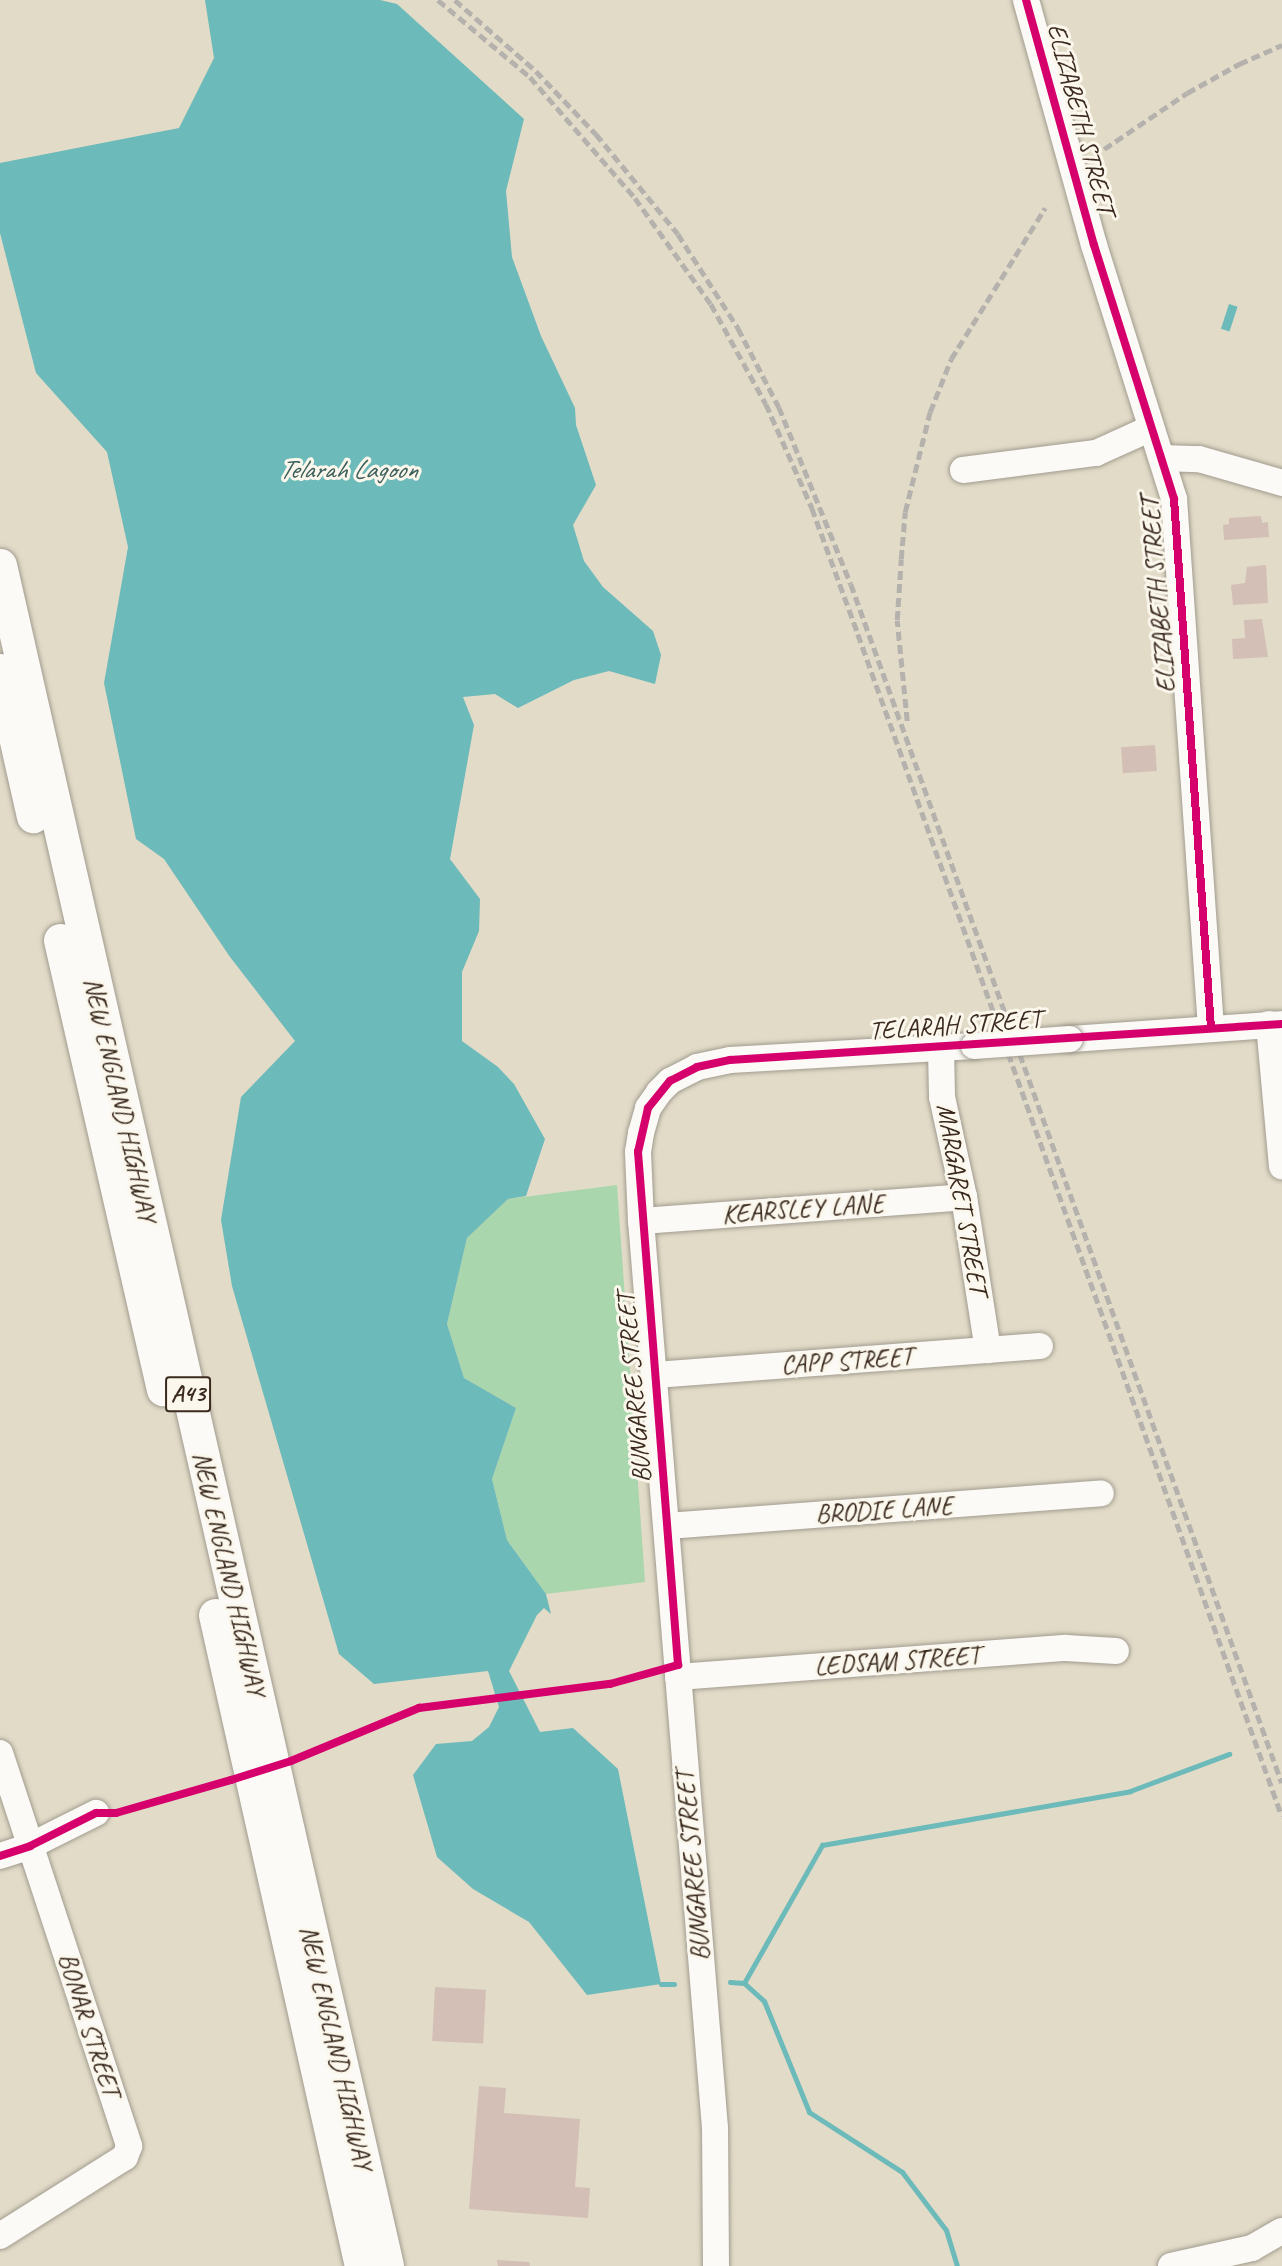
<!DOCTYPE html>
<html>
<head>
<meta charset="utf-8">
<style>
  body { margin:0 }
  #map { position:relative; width:1282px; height:2266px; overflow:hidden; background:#e2dbc8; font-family:Caveat,sans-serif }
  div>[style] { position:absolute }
  .green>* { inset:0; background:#a9d6ac }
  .water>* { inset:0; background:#6cbab9; transform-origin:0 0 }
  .stream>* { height:5px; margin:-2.5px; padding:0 2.5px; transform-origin:2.5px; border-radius:2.5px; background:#6cbab9 }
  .building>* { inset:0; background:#d3bfb6; transform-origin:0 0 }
  .roads { filter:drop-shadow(0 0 2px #a29c8f) drop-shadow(0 0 2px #a29c8f) }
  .minor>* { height:26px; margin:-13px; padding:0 13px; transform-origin:13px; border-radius:13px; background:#fbfaf7 }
  .highway>* { height:33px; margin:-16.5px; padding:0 16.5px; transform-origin:16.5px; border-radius:16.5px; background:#fbfaf7 }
  .rail>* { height:4.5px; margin-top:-2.25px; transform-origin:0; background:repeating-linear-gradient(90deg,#b5b2ae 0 9px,transparent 0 13.5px) }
  .bridges { filter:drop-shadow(0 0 2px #a29c8f) drop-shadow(0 0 2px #a29c8f) }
  .minor-bridge>* { height:26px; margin:-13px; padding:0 13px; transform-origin:13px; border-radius:13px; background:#fbfaf7 }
  .cycleway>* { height:8px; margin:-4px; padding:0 4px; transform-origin:4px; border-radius:4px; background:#d6006c }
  span { translate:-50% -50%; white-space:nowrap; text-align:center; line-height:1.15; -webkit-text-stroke:6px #fbf7ec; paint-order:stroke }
  .shield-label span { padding:2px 4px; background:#fbf7ec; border:2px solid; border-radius:4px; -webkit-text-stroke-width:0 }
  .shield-label { font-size:24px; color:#3b2a1e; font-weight:700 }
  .street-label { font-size:26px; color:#3b2a1e }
  .water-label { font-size:27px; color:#3a5e59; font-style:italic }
</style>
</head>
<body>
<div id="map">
  <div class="green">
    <div style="clip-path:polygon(617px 1185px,645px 1582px,546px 1594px,507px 1540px,492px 1479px,516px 1408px,464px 1378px,447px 1324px,467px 1238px,508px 1199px)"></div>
  </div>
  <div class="water">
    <div style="clip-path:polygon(205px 0,380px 0,397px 4px,524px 119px,506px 191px,512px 257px,541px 336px,575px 408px,576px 425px,596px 485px,573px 525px,584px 561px,603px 587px,653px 631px,661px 655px,655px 684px,609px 671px,574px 680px,518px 708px,495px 694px,463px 697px,474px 725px,450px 859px,480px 899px,479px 931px,462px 972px,462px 1041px,498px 1067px,514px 1084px,545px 1139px,526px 1196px,508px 1199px,467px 1238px,447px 1324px,464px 1378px,516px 1408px,492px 1479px,507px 1540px,546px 1594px,551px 1614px,544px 1608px,537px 1615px,509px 1671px,540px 1732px,573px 1728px,618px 1769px,661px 1984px,587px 1995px,529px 1922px,473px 1889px,437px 1857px,413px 1775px,436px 1744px,472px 1741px,489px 1727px,499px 1707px,488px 1671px,374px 1684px,339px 1654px,232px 1286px,221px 1220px,241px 1097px,295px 1041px,230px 957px,164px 859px,136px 839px,104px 683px,128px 547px,107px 452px,36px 373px,0 233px,0 163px,179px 128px,214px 58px)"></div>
    <div style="left:1229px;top:304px;width:9px;height:26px;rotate:18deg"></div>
  </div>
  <div class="stream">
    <div style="left:730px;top:1982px;width:14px;rotate:4deg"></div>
    <div style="left:744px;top:1983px;width:27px;rotate:42deg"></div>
    <div style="left:764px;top:2001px;width:120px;rotate:67.9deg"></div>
    <div style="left:809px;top:2112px;width:111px;rotate:32.8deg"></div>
    <div style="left:902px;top:2172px;width:73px;rotate:52.8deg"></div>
    <div style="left:946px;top:2230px;width:38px;rotate:73deg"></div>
    <div style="left:744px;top:1983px;width:159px;rotate:-60.5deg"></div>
    <div style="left:822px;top:1845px;width:313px;rotate:-9.9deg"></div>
    <div style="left:1130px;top:1791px;width:106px;rotate:-20.5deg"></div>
    <div style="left:661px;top:1984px;width:13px"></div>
  </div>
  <div class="building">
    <div style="clip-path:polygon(1261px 516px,1262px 523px,1268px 522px,1269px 537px,1224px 540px,1223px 525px,1229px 524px,1229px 518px)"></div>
    <div style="clip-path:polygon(1266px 565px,1268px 603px,1233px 605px,1231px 585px,1245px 583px,1247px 567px)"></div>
    <div style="clip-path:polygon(1262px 619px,1268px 657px,1233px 659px,1232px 639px,1245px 638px,1244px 620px)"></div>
    <div style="left:1155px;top:745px;width:26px;height:34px;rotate:86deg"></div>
    <div style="left:435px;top:1987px;width:51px;height:54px;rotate:3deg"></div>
    <div style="clip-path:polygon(479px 2086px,506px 2088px,504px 2113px,580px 2119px,575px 2187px,590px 2188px,588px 2218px,469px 2209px)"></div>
    <div style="clip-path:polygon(497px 2260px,529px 2262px,530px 2266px,498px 2266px)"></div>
  </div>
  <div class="roads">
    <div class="minor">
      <div style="left:1026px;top:0;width:254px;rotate:74.5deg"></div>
      <div style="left:1094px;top:245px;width:266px;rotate:72.5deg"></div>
      <div style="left:1174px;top:499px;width:530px;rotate:86deg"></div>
      <div style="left:1162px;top:458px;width:37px;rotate:2deg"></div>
      <div style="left:1199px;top:459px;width:86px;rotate:16.1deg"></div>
      <div style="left:963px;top:470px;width:134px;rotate:-7.3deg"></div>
      <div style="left:1096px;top:453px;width:58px;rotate:-24.4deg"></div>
      <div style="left:1269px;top:1024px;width:143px;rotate:84.8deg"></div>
      <div style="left:1070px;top:1039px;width:213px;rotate:-4deg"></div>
      <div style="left:941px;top:1048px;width:49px;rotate:88.8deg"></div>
      <div style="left:942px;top:1097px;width:102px;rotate:77.6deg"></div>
      <div style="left:964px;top:1197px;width:155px;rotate:81.1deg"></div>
      <div style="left:641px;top:1221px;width:324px;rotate:-4.2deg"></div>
      <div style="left:655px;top:1375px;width:386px;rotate:-4.3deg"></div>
      <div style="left:667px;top:1526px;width:435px;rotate:-4.3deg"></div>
      <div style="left:678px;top:1677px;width:389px;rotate:-4.3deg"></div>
      <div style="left:1066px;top:1648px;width:50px;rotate:3.4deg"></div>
      <div style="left:0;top:1753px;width:414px;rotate:71.8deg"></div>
      <div style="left:129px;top:2146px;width:12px;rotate:110deg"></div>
      <div style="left:125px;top:2157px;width:148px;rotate:147.7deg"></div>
      <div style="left:0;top:1856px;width:32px;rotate:-18deg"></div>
      <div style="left:30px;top:1846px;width:74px;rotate:-26.6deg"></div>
      <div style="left:716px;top:2266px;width:138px;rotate:-90.4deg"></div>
      <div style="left:715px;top:2128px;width:910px;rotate:-94.66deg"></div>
      <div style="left:641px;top:1221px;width:69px;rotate:-92.5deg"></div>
      <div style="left:638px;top:1152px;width:19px;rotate:-81deg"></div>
      <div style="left:641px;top:1133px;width:26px;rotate:-74deg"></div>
      <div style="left:648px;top:1108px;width:19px;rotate:-55deg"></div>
      <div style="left:659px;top:1092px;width:16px;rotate:-45deg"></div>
      <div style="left:670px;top:1081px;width:30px;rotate:-27deg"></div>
      <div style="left:697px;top:1067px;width:34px;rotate:-12deg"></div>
      <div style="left:730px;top:1060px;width:244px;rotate:-3.3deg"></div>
      <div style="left:1171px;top:2266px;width:83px;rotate:-12.5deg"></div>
      <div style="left:1252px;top:2248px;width:34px;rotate:-30deg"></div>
    </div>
    <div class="highway">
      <div style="left:0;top:565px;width:1744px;rotate:77.18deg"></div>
      <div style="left:0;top:670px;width:150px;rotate:77.3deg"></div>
      <div style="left:60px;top:940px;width:461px;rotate:77.1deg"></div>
      <div style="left:215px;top:1615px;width:667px;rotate:77.36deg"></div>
    </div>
  </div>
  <div class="rail">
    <div style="left:438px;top:0;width:120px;rotate:39.9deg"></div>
    <div style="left:530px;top:77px;width:160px;rotate:49deg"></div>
    <div style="left:635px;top:198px;width:130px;rotate:54.4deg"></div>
    <div style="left:711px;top:304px;width:114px;rotate:61.2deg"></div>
    <div style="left:766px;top:404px;width:114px;rotate:66.1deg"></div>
    <div style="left:812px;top:508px;width:134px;rotate:69.9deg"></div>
    <div style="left:858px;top:634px;width:1256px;rotate:70.27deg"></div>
    <div style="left:455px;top:0;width:108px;rotate:41.2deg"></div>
    <div style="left:536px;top:71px;width:87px;rotate:46.4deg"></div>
    <div style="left:596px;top:134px;width:129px;rotate:50.6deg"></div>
    <div style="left:678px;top:234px;width:112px;rotate:57.4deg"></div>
    <div style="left:738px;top:328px;width:89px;rotate:62.6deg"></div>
    <div style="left:779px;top:407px;width:191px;rotate:67.9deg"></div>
    <div style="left:851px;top:584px;width:1274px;rotate:70.23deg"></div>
    <div style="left:1104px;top:149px;width:100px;rotate:-34deg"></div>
    <div style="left:1187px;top:93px;width:60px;rotate:-29.1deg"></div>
    <div style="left:1239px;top:64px;width:47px;rotate:-23.8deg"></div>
    <div style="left:907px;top:721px;width:101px;rotate:-95.7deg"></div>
    <div style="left:897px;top:620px;width:61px;rotate:-86.2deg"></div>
    <div style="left:901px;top:559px;width:47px;rotate:-85.1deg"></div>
    <div style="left:905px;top:512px;width:103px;rotate:-76deg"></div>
    <div style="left:930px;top:412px;width:57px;rotate:-68.4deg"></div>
    <div style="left:951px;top:359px;width:178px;rotate:-58.1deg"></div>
  </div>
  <div class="bridges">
    <div class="minor-bridge">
      <div style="left:974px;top:1046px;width:96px;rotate:-4.2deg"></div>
    </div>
  </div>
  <div class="cycleway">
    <div style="left:1026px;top:0;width:254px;rotate:74.5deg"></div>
    <div style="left:1094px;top:245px;width:266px;rotate:72.5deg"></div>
    <div style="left:1174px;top:499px;width:530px;rotate:86deg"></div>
    <div style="left:0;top:1856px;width:32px;rotate:-18deg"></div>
    <div style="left:30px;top:1846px;width:74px;rotate:-26.6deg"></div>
    <div style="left:96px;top:1813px;width:20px"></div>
    <div style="left:116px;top:1813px;width:120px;rotate:-16deg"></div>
    <div style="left:231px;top:1780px;width:63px;rotate:-17.6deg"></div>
    <div style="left:291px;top:1761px;width:139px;rotate:-22.5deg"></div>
    <div style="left:419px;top:1708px;width:193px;rotate:-7.2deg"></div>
    <div style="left:610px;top:1684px;width:71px;rotate:-15.6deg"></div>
    <div style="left:678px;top:1665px;width:515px;rotate:-94.46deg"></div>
    <div style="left:638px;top:1152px;width:45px;rotate:-77.2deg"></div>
    <div style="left:648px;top:1108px;width:35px;rotate:-51deg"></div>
    <div style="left:670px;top:1081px;width:30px;rotate:-27deg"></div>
    <div style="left:697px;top:1067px;width:34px;rotate:-12deg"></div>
    <div style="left:730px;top:1060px;width:553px;rotate:-3.73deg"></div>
  </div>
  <div class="shield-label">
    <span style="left:188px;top:1394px">A43</span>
  </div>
  <div class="street-label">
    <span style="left:1081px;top:119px;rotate:75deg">ELIZABETH STREET</span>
    <span style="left:1158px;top:595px;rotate:-95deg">ELIZABETH STREET</span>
    <span style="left:955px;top:1025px;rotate:-4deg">TELARAH STREET</span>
    <span style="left:120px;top:1100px;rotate:77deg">NEW ENGLAND HIGHWAY</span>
    <span style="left:962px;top:1199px;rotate:80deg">MARGARET STREET</span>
    <span style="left:803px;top:1209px;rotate:-4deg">KEARSLEY LANE</span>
    <span style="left:847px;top:1361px;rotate:-4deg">CAPP STREET</span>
    <span style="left:634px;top:1388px;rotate:-95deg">BUNGAREE STREET</span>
    <span style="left:884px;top:1510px;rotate:-4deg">BRODIE LANE</span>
    <span style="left:229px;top:1574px;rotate:77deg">NEW ENGLAND HIGHWAY</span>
    <span style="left:897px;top:1661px;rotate:-4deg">LEDSAM STREET</span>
    <span style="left:693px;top:1866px;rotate:-95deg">BUNGAREE STREET</span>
    <span style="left:89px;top:2025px;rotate:72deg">BONAR STREET</span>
    <span style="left:336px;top:2048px;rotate:77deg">NEW ENGLAND HIGHWAY</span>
  </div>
  <div class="water-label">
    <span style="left:348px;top:470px">Telarah Lagoon</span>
  </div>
</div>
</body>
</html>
